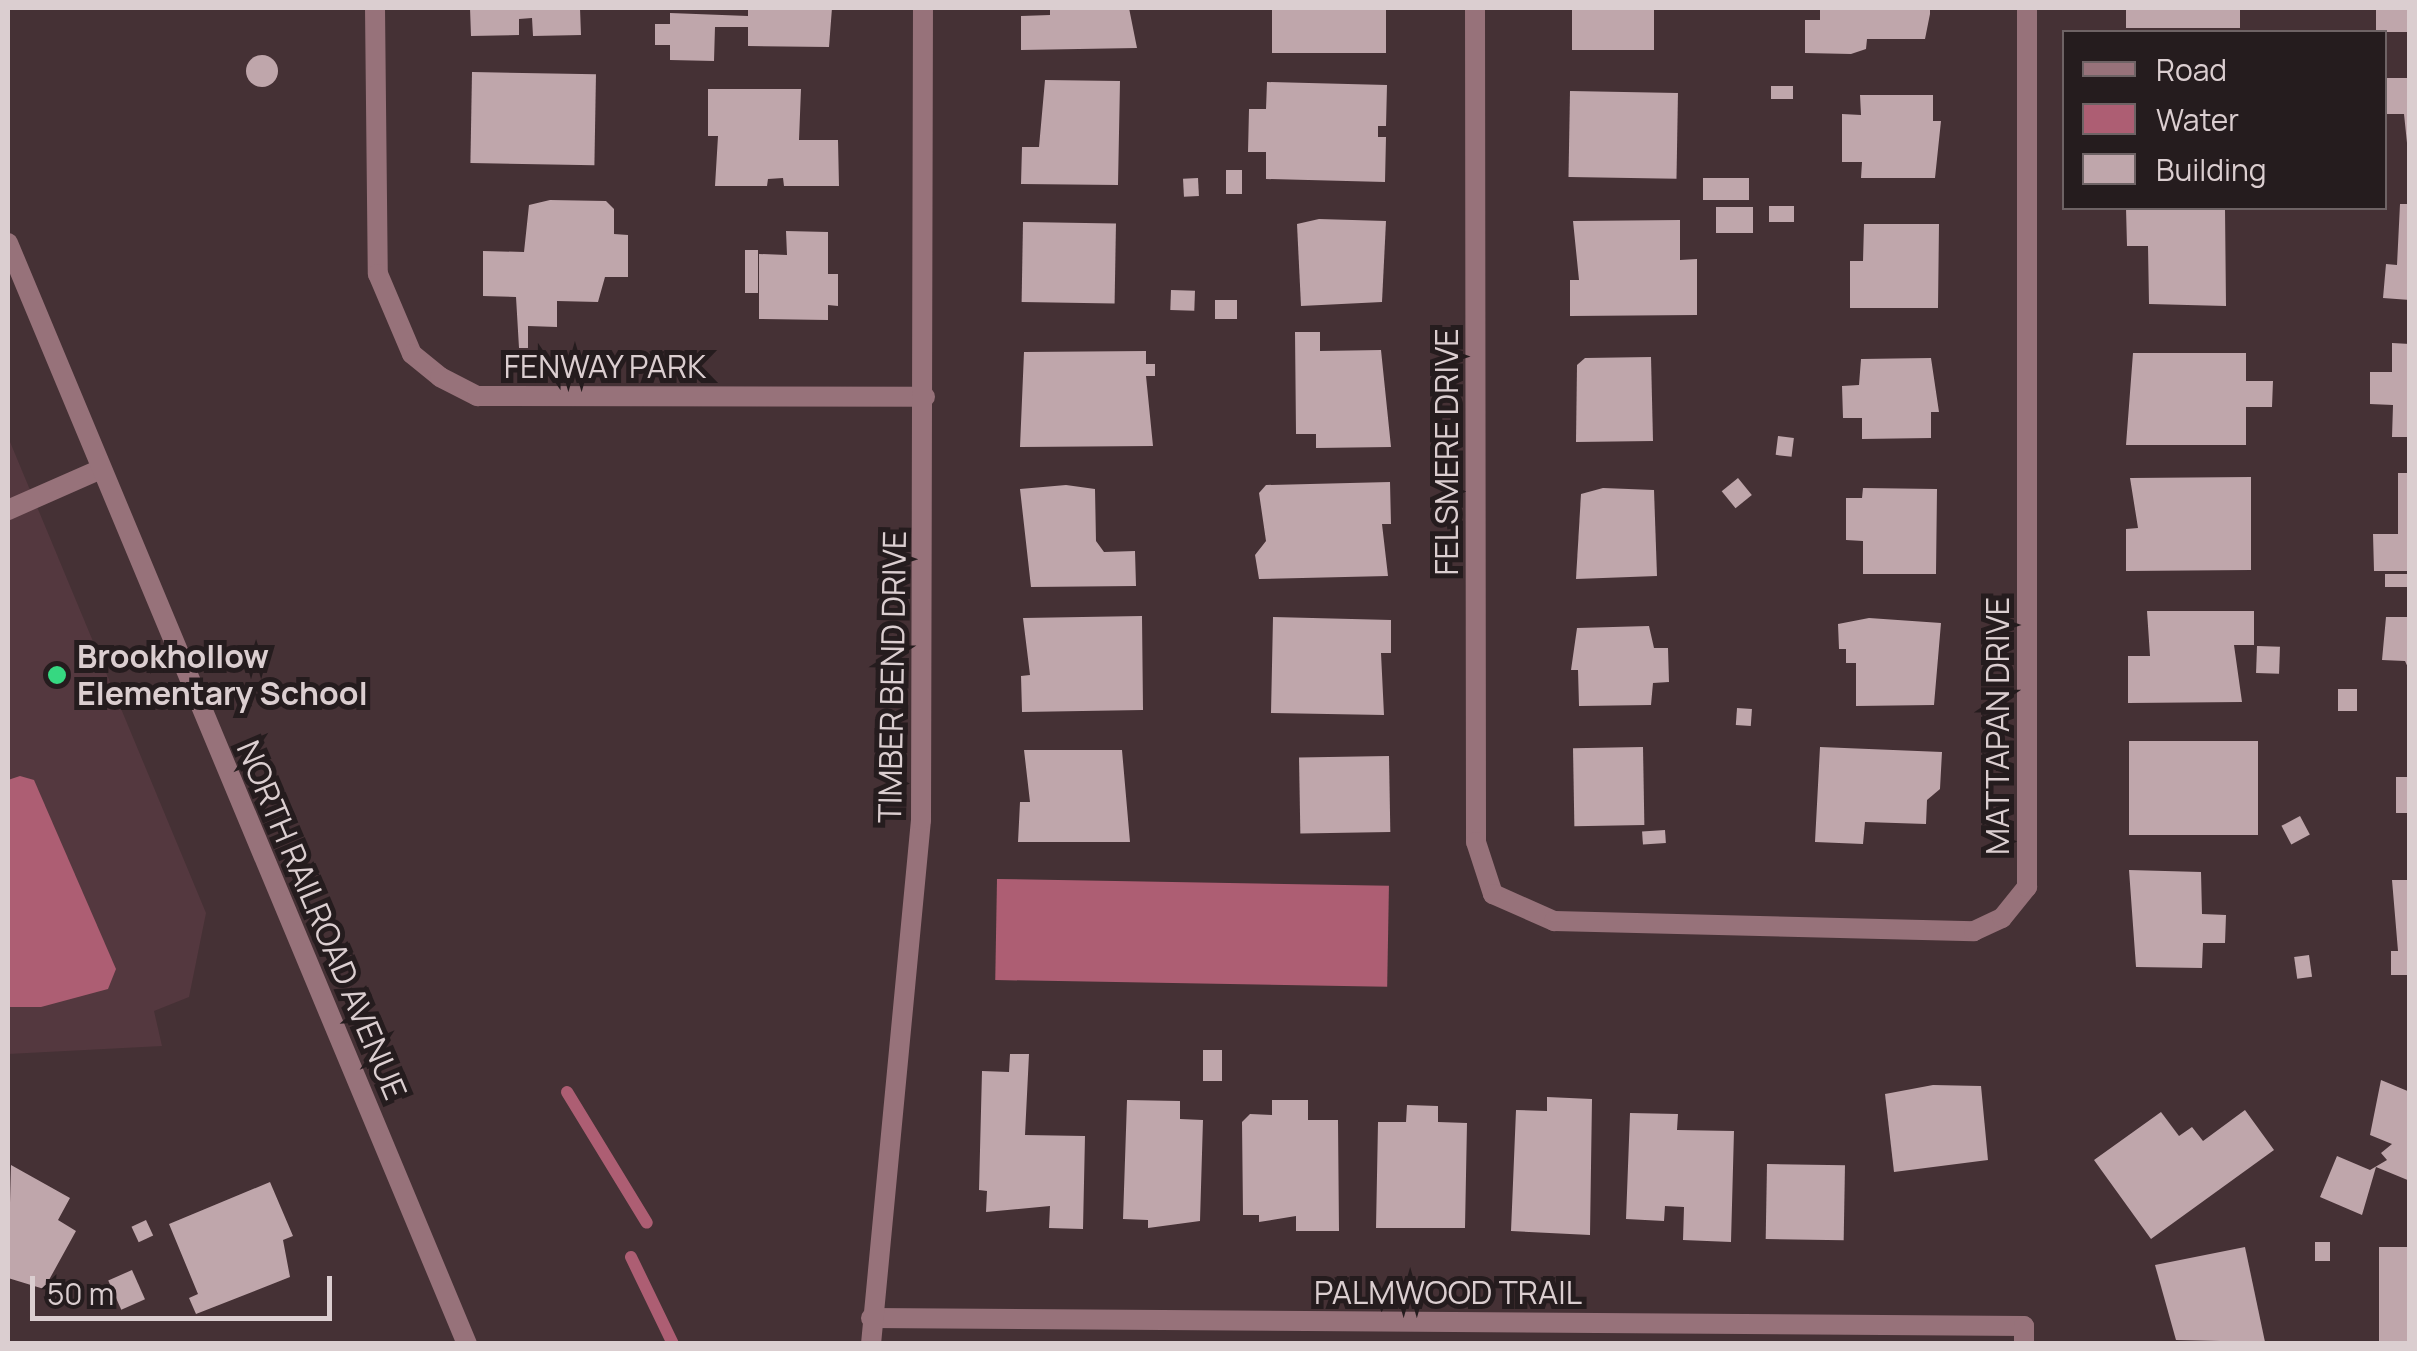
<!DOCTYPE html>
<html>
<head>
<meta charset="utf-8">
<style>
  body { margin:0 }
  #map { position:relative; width:2417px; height:1351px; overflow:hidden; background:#453135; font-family:Manrope,sans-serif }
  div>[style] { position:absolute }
  .built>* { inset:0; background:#54383f }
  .water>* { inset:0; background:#ad5e73; transform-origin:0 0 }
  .stream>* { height:12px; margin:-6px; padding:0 6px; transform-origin:6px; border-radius:6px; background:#ad5e73 }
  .building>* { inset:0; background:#bfa6ab; transform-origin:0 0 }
  .round { border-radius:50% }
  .service>* { height:20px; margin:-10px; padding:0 10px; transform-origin:10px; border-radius:10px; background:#97727a }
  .minor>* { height:20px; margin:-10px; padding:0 10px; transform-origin:10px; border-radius:10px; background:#97727a }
  .tertiary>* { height:20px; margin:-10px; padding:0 10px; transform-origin:10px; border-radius:10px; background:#97727a }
  .dots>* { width:28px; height:28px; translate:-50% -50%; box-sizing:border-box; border:5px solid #251c1e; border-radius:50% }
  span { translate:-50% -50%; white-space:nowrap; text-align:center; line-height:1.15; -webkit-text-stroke:10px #251c1e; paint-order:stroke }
  .street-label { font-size:32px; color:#dbced0 }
  .poi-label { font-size:32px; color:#dbced0; font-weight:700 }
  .left { translate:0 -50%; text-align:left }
  .frame { position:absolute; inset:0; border:10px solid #dbced0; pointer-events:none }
  .legend { position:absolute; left:2062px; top:30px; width:325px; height:180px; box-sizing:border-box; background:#251c1e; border:2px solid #6e6365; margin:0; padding:12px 18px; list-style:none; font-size:30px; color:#dbced0 }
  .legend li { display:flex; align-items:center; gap:20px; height:50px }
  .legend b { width:50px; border:2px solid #6e6365 }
  .scale { position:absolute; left:30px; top:1276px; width:302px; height:45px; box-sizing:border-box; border:5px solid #dbced0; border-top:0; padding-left:12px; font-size:30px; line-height:35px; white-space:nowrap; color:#dbced0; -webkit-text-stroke:8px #251c1e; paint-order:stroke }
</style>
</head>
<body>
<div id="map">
  <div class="built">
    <div style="clip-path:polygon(8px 437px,206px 913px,189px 997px,154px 1011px,162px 1046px,8px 1054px)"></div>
  </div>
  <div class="water">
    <div style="clip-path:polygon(20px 776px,34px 780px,116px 969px,108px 989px,41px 1007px,8px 1007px,8px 780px)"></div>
    <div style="left:997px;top:879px;width:392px;height:101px;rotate:1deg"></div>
  </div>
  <div class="stream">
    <div style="left:567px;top:1092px;width:153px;rotate:58.6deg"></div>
    <div style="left:631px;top:1257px;width:97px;rotate:64.2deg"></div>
  </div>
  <div class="building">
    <div style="clip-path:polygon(470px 8px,580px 8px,581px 35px,533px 36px,532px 18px,519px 19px,519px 35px,471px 36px)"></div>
    <div style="clip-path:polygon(748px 8px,832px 8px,829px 47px,748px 46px,748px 27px,715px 27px,714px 61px,670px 60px,670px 45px,655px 45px,655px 24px,670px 24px,670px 13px,748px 16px)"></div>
    <div style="clip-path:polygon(1050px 8px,1129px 8px,1137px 48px,1021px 50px,1021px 16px,1050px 15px)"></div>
    <div style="left:1272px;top:8px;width:114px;height:45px"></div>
    <div style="left:1572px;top:8px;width:82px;height:42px"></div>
    <div style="clip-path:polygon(1820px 8px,1930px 8px,1930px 14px,1925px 39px,1867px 39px,1866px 49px,1851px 54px,1805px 53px,1805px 20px,1820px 20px)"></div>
    <div style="left:2126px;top:8px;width:114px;height:20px"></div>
    <div style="left:2376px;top:8px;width:34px;height:24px"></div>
    <div class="round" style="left:246px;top:55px;width:32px;height:32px"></div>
    <div style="left:472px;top:72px;width:124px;height:91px;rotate:1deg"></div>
    <div style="clip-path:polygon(2385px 78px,2410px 78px,2410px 172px,2404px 114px,2385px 114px)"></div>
    <div style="clip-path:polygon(1045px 80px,1120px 81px,1118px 185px,1021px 184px,1022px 147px,1039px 147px)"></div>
    <div style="clip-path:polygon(1267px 82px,1387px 85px,1386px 126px,1378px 126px,1378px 137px,1386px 137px,1385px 182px,1266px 179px,1266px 152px,1248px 152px,1249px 109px,1266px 109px)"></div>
    <div style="left:1771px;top:86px;width:22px;height:13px"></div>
    <div style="clip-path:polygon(708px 89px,801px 89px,799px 140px,838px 140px,839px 186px,784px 186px,783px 178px,768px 179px,767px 186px,715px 186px,718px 136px,708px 136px)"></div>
    <div style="left:1570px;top:91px;width:108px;height:86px;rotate:1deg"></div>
    <div style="clip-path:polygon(1860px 95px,1933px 95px,1933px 121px,1941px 121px,1935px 178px,1861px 178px,1862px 162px,1842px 162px,1842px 114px,1861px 115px)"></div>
    <div style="left:1226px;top:170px;width:16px;height:24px"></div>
    <div style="left:1198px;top:178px;width:18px;height:15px;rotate:87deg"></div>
    <div style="left:1749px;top:178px;width:22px;height:46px;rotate:90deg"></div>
    <div style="clip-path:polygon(550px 200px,606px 201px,614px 209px,614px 234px,628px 235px,628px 277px,605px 277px,598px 302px,557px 301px,557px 327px,528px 326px,528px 348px,519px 348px,516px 297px,483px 296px,483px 251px,524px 252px,529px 205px)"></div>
    <div style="clip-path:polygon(2400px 204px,2410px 204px,2410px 300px,2383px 298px,2386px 264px,2397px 265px)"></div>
    <div style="left:1769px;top:206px;width:25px;height:16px"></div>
    <div style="left:1716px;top:207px;width:37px;height:26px"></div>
    <div style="clip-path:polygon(2126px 208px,2225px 208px,2226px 306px,2149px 304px,2148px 246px,2127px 246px)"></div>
    <div style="clip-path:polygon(1319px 219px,1386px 221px,1382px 302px,1301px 306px,1297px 224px)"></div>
    <div style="clip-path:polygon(1680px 220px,1680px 260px,1697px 259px,1697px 315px,1570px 316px,1570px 280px,1579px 280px,1573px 221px)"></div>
    <div style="left:1023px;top:222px;width:93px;height:80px;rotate:1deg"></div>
    <div style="clip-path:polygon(1864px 224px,1939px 224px,1938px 308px,1850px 308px,1850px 261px,1863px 261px)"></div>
    <div style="clip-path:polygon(786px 231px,828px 232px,828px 274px,838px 274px,838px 306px,828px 305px,828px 320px,759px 319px,759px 254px,787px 255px)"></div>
    <div style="left:745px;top:250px;width:13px;height:43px"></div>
    <div style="left:1171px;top:290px;width:24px;height:20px;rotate:2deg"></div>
    <div style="left:1215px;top:300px;width:22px;height:19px"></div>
    <div style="clip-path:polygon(1295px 332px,1320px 332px,1320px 351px,1381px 350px,1391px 447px,1316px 448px,1316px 434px,1296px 434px)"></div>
    <div style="clip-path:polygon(2392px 343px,2410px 344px,2410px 437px,2392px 437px,2393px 405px,2370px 404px,2370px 372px,2392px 372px)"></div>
    <div style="clip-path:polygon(1146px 351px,1146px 364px,1155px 364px,1155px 376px,1146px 376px,1153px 446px,1020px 447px,1024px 352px)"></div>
    <div style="clip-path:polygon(2133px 353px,2246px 353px,2246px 381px,2273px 381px,2272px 407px,2246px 407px,2246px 445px,2126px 445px)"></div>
    <div style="clip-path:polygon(1651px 357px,1653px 441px,1576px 442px,1577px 365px,1585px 358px)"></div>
    <div style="clip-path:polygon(1931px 358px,1939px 412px,1931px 412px,1931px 438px,1862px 439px,1862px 418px,1843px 418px,1842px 386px,1859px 385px,1861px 359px)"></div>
    <div style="left:1778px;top:436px;width:16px;height:19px;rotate:7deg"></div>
    <div style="clip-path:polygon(2398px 473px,2410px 473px,2410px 571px,2374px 571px,2373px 534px,2398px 534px)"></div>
    <div style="clip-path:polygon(2251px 477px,2251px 570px,2126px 571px,2126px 529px,2138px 528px,2130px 478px)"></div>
    <div style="left:1738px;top:478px;width:22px;height:21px;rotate:51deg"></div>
    <div style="clip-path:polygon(1390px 482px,1391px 524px,1382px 524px,1388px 576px,1259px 579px,1255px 555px,1266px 541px,1259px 493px,1266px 485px)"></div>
    <div style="clip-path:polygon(1066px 485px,1095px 489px,1096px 541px,1104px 552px,1135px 551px,1136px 586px,1031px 587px,1020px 489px)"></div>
    <div style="clip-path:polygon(1603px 488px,1654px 490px,1657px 576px,1576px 579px,1581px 494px)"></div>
    <div style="clip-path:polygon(1863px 488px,1937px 489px,1936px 574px,1863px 574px,1863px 541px,1846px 540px,1846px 498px,1862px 498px)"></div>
    <div style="left:2385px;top:574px;width:23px;height:13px"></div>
    <div style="clip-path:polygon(2147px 611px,2254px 611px,2254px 645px,2234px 645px,2242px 702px,2128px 703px,2128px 656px,2150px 656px)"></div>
    <div style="clip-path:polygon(1142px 616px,1143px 710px,1022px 712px,1021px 676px,1030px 675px,1023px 618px)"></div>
    <div style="clip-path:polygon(1273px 617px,1391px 620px,1391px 653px,1381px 653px,1384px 715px,1271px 713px)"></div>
    <div style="clip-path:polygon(2386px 617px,2410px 617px,2410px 672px,2405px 661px,2382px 660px)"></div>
    <div style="clip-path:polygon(1869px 618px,1941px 623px,1934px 705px,1856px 706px,1856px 663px,1846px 663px,1846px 649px,1839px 649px,1838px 624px)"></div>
    <div style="clip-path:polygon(1649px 626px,1654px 648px,1668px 648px,1669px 682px,1653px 683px,1651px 705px,1579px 706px,1578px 670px,1571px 670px,1577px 628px)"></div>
    <div style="left:2257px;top:646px;width:23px;height:27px;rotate:2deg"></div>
    <div style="left:2338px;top:689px;width:19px;height:22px"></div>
    <div style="left:1737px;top:708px;width:15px;height:17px;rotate:4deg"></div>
    <div style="left:2258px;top:741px;width:94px;height:129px;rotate:90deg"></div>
    <div style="left:1643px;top:747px;width:78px;height:70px;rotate:89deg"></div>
    <div style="clip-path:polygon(1820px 747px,1942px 752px,1940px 789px,1927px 800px,1926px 824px,1865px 822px,1863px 844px,1815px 842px)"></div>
    <div style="clip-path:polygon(1024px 750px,1122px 750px,1130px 842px,1018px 842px,1020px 802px,1030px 802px)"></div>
    <div style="left:1389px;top:756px;width:76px;height:90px;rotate:89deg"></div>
    <div style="left:2396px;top:777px;width:14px;height:36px"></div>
    <div style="left:2300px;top:816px;width:21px;height:21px;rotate:62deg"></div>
    <div style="left:1665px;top:830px;width:13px;height:23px;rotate:86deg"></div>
    <div style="clip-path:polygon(2129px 870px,2201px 872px,2202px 914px,2226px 915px,2225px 943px,2203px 943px,2202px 968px,2136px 967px)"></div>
    <div style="clip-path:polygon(2392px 880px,2410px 880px,2410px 975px,2391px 975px,2391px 951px,2398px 951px)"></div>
    <div style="left:2309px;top:955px;width:22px;height:15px;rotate:82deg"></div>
    <div style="left:1203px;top:1050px;width:19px;height:31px"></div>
    <div style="clip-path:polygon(1010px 1054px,1029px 1054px,1025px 1135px,1085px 1136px,1083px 1229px,1049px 1228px,1050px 1206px,986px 1212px,987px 1191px,979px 1190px,982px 1071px,1009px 1072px)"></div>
    <div style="clip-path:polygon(2381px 1080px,2410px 1092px,2410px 1181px,2376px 1167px,2362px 1215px,2320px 1197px,2337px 1156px,2370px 1170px,2387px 1160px,2381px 1153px,2392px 1144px,2370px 1135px)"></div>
    <div style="clip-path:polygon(1933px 1085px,1981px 1086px,1988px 1160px,1894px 1172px,1885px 1094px)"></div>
    <div style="clip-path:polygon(1547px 1097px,1592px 1099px,1590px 1235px,1511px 1231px,1516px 1110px,1547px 1111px)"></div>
    <div style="clip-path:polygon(1127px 1100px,1180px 1101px,1180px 1119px,1203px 1120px,1200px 1221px,1148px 1228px,1148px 1220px,1123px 1219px)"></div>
    <div style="clip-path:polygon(1272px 1100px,1308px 1100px,1308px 1120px,1338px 1120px,1339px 1231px,1296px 1231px,1296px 1216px,1259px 1222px,1259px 1215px,1243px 1215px,1242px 1122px,1250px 1114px,1272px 1115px)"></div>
    <div style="clip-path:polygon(1407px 1105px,1438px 1106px,1438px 1122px,1467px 1123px,1465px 1228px,1376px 1228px,1378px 1122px,1406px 1122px)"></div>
    <div style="clip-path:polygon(2245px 1110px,2274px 1150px,2151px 1239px,2094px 1160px,2161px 1112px,2179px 1136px,2192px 1127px,2203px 1141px)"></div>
    <div style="clip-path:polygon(1630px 1113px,1678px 1114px,1677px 1130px,1734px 1131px,1731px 1242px,1683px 1240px,1684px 1207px,1665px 1206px,1664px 1221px,1626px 1219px)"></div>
    <div style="left:1767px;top:1164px;width:78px;height:75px;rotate:1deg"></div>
    <div style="clip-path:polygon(11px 1165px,70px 1198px,58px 1220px,76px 1231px,44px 1289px,8px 1278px)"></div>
    <div style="clip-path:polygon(270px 1182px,293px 1236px,283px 1240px,290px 1277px,196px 1314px,189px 1298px,198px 1294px,169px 1224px)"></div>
    <div style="left:146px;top:1220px;width:17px;height:16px;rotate:65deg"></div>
    <div style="left:2315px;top:1242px;width:15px;height:19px"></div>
    <div style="clip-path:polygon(2245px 1247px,2265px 1342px,2176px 1340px,2155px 1265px)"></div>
    <div style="left:2379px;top:1247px;width:31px;height:97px"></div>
    <div style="left:132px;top:1270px;width:32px;height:26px;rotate:66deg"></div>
  </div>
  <div class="service">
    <div style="left:8px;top:510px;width:102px;rotate:-23.8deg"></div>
  </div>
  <div class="minor">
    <div style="left:375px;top:8px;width:266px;rotate:89.4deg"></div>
    <div style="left:378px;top:274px;width:87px;rotate:67deg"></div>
    <div style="left:412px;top:354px;width:36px;rotate:39deg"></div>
    <div style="left:440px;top:377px;width:42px;rotate:27.2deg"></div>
    <div style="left:477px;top:396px;width:448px;rotate:0.1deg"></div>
    <div style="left:1475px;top:8px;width:834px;rotate:89.93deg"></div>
    <div style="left:1476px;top:842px;width:55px;rotate:71.9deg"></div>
    <div style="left:1493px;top:894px;width:67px;rotate:23.9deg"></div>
    <div style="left:1554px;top:921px;width:420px;rotate:1.4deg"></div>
    <div style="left:1974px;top:931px;width:31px;rotate:-25deg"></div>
    <div style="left:2002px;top:918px;width:40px;rotate:-51deg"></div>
    <div style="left:2027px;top:887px;width:879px;rotate:-90deg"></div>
    <div style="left:871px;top:1318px;width:1153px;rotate:0.4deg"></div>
    <div style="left:2024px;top:1326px;width:18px;rotate:90deg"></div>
    <div style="left:871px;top:1344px;width:526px;rotate:-84.55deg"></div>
    <div style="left:921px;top:820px;width:812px;rotate:-89.86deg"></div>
  </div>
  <div class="tertiary">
    <div style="left:8px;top:243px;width:1193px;rotate:67.37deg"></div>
  </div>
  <div class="dots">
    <div style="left:57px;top:675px;background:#36d881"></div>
  </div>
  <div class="street-label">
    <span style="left:605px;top:366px">FENWAY PARK</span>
    <span style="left:1446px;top:452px;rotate:-90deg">FELSMERE DRIVE</span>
    <span style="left:892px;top:677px;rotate:-89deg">TIMBER BEND DRIVE</span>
    <span style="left:1997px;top:726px;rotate:-90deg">MATTAPAN DRIVE</span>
    <span style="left:322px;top:920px;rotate:67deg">NORTH RAILROAD AVENUE</span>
    <span style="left:1448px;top:1292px">PALMWOOD TRAIL</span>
  </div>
  <div class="poi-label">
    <span class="left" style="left:77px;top:675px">Brookhollow<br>Elementary School</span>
  </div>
  <div class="frame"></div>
  <ul class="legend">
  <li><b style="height:12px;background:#97727a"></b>Road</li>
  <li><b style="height:28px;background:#ad5e73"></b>Water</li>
  <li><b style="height:28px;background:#bfa6ab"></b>Building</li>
  </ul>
  <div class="scale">50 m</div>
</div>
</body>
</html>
